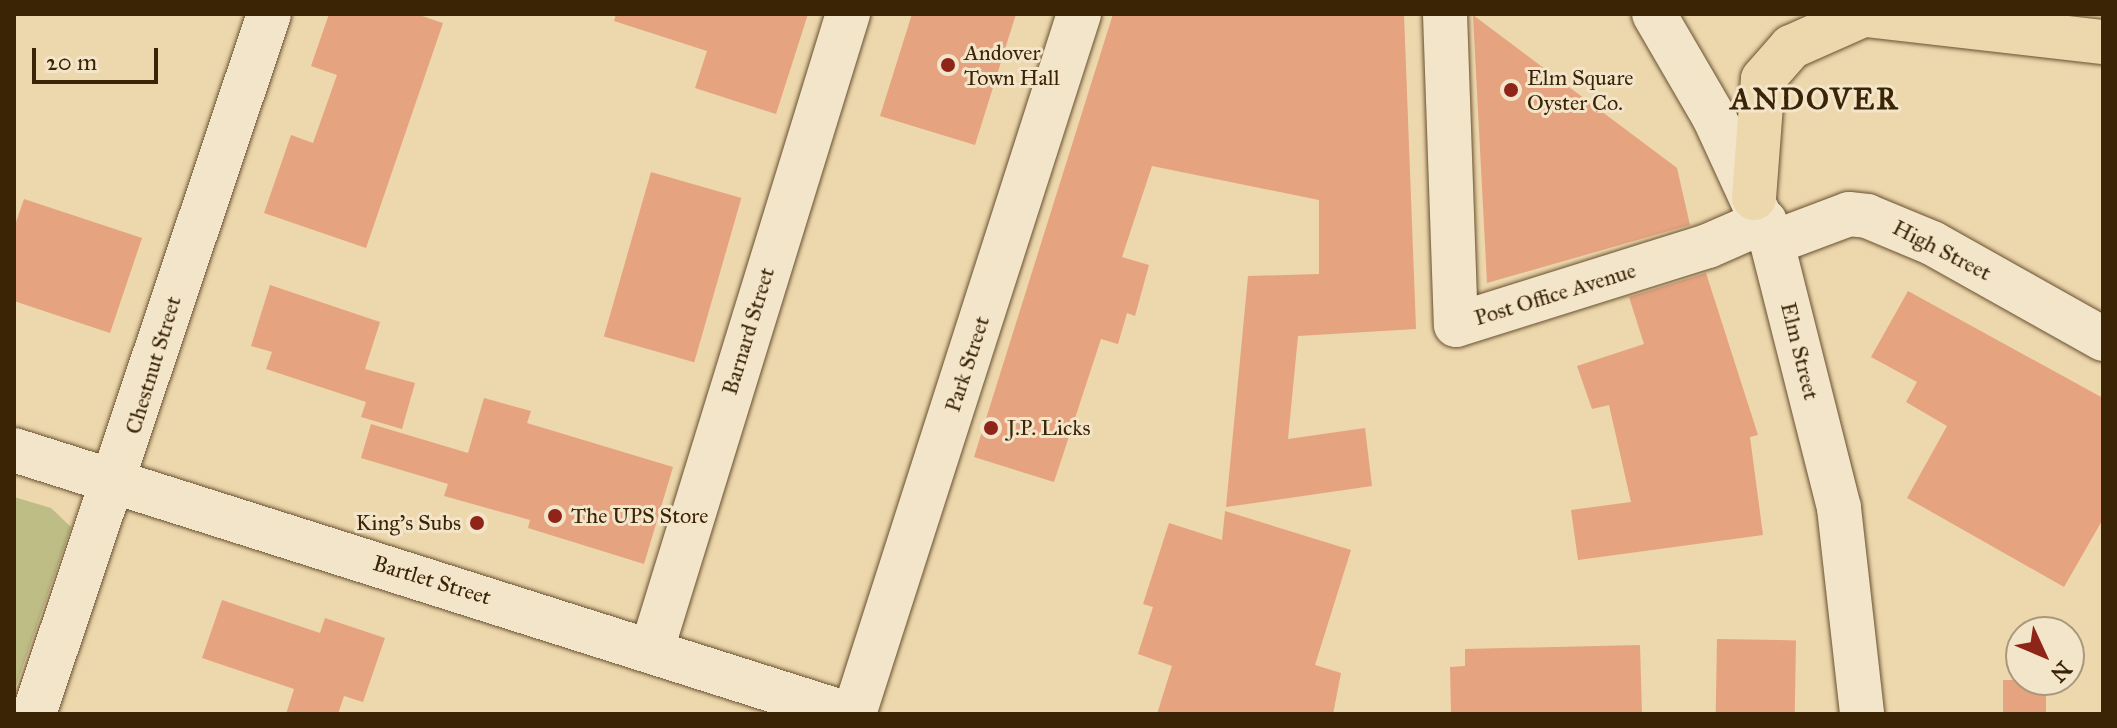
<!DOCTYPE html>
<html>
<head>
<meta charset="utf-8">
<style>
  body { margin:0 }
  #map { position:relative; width:2117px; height:728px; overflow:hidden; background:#edd7ad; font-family:"IM FELL Great Primer",serif }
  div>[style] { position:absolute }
  .green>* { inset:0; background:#bebd85 }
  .building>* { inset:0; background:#e5a380; transform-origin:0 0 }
  .roads { filter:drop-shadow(0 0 2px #68512f) drop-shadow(0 0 2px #68512f) }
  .street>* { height:44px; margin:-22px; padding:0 22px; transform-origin:22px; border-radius:22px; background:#f3e5ca }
  .secondary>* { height:44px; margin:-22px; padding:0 22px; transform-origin:22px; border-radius:22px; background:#f3e5ca }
  .primary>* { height:44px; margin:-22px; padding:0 22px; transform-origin:22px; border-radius:22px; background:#edd7ad }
  .dots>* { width:22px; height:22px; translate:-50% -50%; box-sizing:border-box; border:4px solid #f3e5ca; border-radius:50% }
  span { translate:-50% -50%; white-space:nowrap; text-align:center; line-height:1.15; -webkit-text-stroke:6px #f3e5ca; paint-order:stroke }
  .poi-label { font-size:22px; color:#3b2405 }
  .left { translate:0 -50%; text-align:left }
  .right { translate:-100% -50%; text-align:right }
  .street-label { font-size:22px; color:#3b2405 }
  .district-label { font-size:30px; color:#3b2405; font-weight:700; letter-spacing:2px }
  .frame { position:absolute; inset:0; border:16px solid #3b2405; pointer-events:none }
  .north { position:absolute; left:2005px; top:616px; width:80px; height:80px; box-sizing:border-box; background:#f3e5ca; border:2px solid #a9987b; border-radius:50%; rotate:134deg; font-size:22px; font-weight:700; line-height:32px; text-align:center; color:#3b2405 }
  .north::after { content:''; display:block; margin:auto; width:28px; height:36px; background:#8f2418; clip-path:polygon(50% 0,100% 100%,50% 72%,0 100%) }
  .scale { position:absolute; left:32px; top:48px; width:126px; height:36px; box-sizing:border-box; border:4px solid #3b2405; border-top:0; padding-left:10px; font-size:24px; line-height:28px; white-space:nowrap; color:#3b2405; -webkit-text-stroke:6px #f3e5ca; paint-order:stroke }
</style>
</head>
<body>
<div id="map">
  <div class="green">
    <div style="clip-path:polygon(14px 497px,51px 508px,71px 527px,14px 692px)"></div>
  </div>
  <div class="building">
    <div style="clip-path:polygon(329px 14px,416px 14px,443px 23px,366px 248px,264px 213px,291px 135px,313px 143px,337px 75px,311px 66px)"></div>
    <div style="clip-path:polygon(616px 14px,808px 14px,776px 114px,695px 88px,707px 51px,614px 21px)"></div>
    <div style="clip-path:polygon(912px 14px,1016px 14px,975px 145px,880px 116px)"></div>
    <div style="clip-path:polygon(1113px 14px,1404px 14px,1416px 329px,1298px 336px,1288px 439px,1365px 428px,1372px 486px,1226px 507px,1248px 276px,1319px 274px,1319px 200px,1152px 166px,1122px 257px,1149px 265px,1135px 316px,1127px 313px,1118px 344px,1101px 339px,1054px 482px,974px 457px)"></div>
    <div style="clip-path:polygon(1473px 15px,1677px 168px,1690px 225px,1487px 283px)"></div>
    <div style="left:651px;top:172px;width:94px;height:171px;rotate:16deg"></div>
    <div style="clip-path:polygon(24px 199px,142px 238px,110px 333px,14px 301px,14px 228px)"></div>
    <div style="clip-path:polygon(1706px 273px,1758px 435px,1750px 437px,1763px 535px,1578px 560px,1571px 510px,1631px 502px,1609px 405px,1592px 409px,1577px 366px,1644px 344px,1629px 297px)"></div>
    <div style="clip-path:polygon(270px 285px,380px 322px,365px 369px,415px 383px,402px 429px,361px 417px,366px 402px,266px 369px,272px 352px,251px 346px)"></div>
    <div style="clip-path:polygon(1908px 291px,2103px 398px,2103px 519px,2064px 587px,1907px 498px,1947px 426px,1906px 402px,1917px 382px,1871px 357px)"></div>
    <div style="clip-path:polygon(484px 398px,531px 411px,527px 423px,673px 467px,644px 564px,528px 528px,530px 520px,444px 496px,448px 484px,361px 458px,371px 424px,468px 453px)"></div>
    <div style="clip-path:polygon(1225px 511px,1351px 550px,1315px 665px,1341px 673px,1333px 714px,1157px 714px,1172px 666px,1138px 654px,1153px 607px,1143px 604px,1169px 523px,1222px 540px)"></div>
    <div style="clip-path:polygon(222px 600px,320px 633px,325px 618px,385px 638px,363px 702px,344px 696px,338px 714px,286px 714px,294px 689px,202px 658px)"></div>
    <div style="left:1717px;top:639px;width:79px;height:75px;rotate:1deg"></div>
    <div style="clip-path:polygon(1640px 645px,1642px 714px,1451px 714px,1450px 667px,1465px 666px,1465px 649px)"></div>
    <div style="left:2003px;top:680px;width:43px;height:34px"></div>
  </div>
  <div class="roads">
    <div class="street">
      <div style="left:1445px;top:14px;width:311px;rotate:88deg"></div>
      <div style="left:1456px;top:325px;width:264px;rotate:-17.4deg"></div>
      <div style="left:1708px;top:246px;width:62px;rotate:-23.7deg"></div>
      <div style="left:14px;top:450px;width:875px;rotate:17.57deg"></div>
      <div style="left:652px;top:649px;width:665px;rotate:-72.85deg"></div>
      <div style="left:854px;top:714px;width:735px;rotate:-72.18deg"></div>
    </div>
    <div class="secondary">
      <div style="left:1654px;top:14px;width:119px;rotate:59.8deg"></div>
      <div style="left:1714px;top:117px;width:139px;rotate:65.3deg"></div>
      <div style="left:1772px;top:243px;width:273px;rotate:75.8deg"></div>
      <div style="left:1839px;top:508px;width:207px;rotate:83.6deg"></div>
      <div style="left:1772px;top:243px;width:82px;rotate:-20.6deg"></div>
      <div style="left:1849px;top:214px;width:18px;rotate:6deg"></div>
      <div style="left:1867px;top:216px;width:70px;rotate:22.6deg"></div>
      <div style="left:1932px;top:243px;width:196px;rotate:29.3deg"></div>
      <div style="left:34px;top:714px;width:738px;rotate:-71.44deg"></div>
    </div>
    <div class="primary">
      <div style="left:1857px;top:14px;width:248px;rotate:6.5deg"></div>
      <div style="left:1754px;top:198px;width:119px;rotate:-85.7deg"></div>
      <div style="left:1763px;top:79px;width:43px;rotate:-48.8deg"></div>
      <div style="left:1791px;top:47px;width:79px;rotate:-24deg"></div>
    </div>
  </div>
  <div class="dots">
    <div style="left:948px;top:65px;background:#8f2418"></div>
    <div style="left:1511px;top:90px;background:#8f2418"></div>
    <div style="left:991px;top:428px;background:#8f2418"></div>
    <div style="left:555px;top:516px;background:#8f2418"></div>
    <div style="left:477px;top:523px;background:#8f2418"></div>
  </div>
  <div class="poi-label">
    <span class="left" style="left:964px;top:65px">Andover<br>Town Hall</span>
    <span class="left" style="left:1527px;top:90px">Elm Square<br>Oyster Co.</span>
    <span class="left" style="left:1007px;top:428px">J.P. Licks</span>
    <span class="left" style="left:571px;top:516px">The UPS Store</span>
    <span class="right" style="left:461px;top:523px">King's Subs</span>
  </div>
  <div class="street-label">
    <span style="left:1942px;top:250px;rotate:27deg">High Street</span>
    <span style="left:1555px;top:294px;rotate:-17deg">Post Office Avenue</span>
    <span style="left:748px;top:331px;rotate:-73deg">Barnard Street</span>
    <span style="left:1800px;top:351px;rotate:76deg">Elm Street</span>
    <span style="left:967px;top:364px;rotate:-72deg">Park Street</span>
    <span style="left:153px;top:365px;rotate:-73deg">Chestnut Street</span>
    <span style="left:432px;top:580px;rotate:17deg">Bartlet Street</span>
  </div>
  <div class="district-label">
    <span style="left:1815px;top:99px">ANDOVER</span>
  </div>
  <div class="frame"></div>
  <div class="north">N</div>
  <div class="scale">20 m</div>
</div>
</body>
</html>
